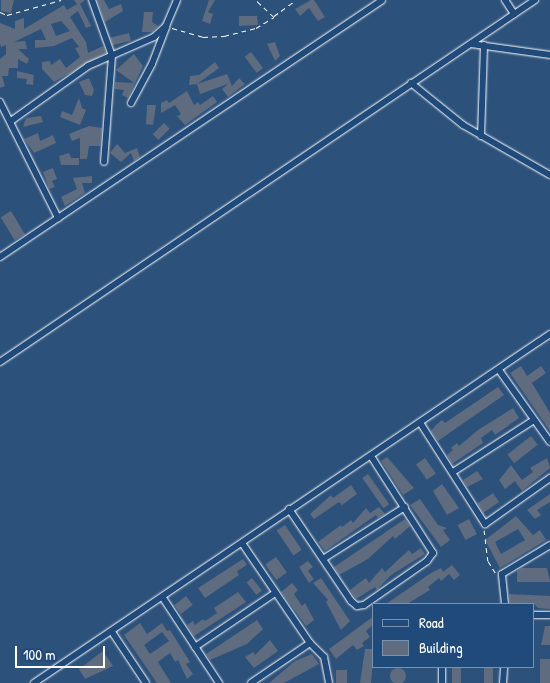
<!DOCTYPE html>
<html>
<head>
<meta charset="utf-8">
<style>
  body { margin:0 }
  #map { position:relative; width:550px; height:683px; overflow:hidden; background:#2c517b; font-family:"Patrick Hand",sans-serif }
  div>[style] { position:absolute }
  .building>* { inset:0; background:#5f6b7f; transform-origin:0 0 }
  .round { border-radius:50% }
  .path>* { height:1px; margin-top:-0.5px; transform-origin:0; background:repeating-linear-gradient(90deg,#fff 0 5px,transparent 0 9px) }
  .roads { filter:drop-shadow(0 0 1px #fff) drop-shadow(0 0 1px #fff) }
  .minor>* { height:6px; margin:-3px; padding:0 3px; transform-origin:3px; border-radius:3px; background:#1f4a7a }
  span { translate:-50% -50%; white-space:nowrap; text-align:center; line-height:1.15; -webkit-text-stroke:4px #1f4a7a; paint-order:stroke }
  .legend { position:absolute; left:372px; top:603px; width:162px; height:65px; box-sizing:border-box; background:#1f4a7a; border:1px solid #7992af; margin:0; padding:6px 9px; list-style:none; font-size:15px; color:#fff }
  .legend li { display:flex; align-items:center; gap:10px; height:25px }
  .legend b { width:25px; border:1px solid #7992af }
  .scale { position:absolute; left:15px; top:646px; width:90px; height:22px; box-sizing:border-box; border:2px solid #fff; border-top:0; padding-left:6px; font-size:15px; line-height:18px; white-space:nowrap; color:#fff; -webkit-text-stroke:4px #1f4a7a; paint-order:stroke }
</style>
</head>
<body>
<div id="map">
  <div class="building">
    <div style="clip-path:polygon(1px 0,14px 0,11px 13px,1px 11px)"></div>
    <div style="clip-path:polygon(evenodd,74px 0,85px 0,80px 4px,91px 26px,86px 28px,78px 11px,70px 17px,86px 42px,88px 53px,103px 46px,106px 53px,54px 82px,42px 69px,42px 62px,50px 61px,51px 65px,60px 59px,66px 68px,80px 57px,75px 48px,79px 47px,72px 38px,54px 46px,35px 48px,35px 40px,46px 40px,41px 29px,14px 42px,25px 41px,27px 49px,18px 49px,29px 59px,27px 64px,18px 59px,18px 68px,9px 68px,8px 76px,2px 76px,5px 86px,0 88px,0 59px,6px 54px,6px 45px,1px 47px,0 44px,0 23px,15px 29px,15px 21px,24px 18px,24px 29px,64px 5px,67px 10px,77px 4px,74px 0,61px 21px,70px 31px,56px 36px,51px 24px,61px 21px)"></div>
    <div style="clip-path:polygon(97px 0,104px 0,109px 9px,121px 4px,123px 11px,105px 22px)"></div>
    <div style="clip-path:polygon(209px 0,215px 0,208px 12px,213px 14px,210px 24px,202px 21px)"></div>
    <div style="clip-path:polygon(311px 0,314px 0,325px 17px,318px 21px,309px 8px,300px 16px,295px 9px)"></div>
    <div style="clip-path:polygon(144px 12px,153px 12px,152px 22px,158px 26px,152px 32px,142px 32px)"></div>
    <div style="clip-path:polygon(239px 16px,257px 16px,258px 25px,239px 26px)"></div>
    <div style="left:129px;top:33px;width:8px;height:19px;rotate:76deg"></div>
    <div style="clip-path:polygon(275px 42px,280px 56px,275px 61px,267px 44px)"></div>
    <div style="left:251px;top:52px;width:20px;height:8px;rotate:53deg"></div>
    <div style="clip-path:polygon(134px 54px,143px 66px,128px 98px,122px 95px,124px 90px,115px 89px,115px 82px,134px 83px,116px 70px)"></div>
    <div style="clip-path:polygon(215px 62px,219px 68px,197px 84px,189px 85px,190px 76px,199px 75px)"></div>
    <div style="clip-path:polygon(17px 71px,34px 75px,33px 85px,26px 84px,27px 79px,17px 78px)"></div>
    <div style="clip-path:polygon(227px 74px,232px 86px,239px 78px,245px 84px,228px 97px,222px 89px,228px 84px,200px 94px,197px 84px)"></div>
    <div style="clip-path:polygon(89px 78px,94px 90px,92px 96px,85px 95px,79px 82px)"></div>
    <div style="clip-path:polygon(187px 91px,194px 105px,198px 102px,200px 105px,213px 96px,217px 102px,185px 125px,177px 116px,181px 114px,175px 105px,161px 113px,161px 103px,167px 100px,169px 103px)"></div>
    <div style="clip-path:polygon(79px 98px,82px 108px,86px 110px,80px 125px,60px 117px,62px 111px,72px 115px)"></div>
    <div style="clip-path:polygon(147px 105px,156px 105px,153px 125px,146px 124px)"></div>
    <div style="clip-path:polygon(41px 116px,43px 122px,23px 127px,26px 118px)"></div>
    <div style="left:164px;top:123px;width:8px;height:16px;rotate:45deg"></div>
    <div style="clip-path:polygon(89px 126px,102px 128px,100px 146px,89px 146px,87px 159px,80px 159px,80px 138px,72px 141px,69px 134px)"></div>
    <div style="clip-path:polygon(38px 133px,40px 141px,53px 135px,56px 143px,34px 153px,24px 139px)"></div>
    <div style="clip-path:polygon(117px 144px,125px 153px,137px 148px,140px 157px,134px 161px,131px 153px,121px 162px,110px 153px)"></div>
    <div style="clip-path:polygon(69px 153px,71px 158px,79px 158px,79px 165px,61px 165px,59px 156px)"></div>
    <div style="clip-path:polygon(53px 168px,57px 179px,52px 181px,55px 187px,49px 189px,43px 172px)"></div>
    <div style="clip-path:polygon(92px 176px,92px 183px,82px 183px,85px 193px,65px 206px,61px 197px,77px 189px,73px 178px)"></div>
    <div style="left:11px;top:211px;width:27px;height:12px;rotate:59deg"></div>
    <div style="clip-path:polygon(521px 366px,527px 376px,541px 366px,546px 373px,532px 383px,550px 413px,550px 431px,510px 373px)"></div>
    <div style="clip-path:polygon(498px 387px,504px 395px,438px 441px,431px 431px,436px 425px,442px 420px,445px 423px)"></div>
    <div style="clip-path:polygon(513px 408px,519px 418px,495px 435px,492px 430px,481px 438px,483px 443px,452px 464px,447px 455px,453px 450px,451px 448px,457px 443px,459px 446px,478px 430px)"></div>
    <div style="left:531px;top:436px;width:11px;height:30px;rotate:52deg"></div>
    <div style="clip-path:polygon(387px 457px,414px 488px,403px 495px,381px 461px)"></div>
    <div style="left:425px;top:458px;width:19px;height:11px;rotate:55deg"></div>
    <div style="clip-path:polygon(547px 458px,550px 468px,522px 491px,515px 481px,505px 489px,499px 480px,511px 465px,522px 480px,533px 472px,530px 468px)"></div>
    <div style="clip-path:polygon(477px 471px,483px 479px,467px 487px,463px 480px)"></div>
    <div style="left:368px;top:474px;width:37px;height:7px;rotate:55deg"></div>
    <div style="clip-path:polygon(442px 484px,459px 508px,447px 515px,433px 491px)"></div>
    <div style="clip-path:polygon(351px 485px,357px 494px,342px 505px,339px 502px,314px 519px,310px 514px,331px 495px,333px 498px)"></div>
    <div style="left:493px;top:493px;width:11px;height:19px;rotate:56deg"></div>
    <div style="clip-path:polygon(550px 494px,550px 502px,537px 510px,541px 515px,535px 519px,527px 510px)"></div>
    <div style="clip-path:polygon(420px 499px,438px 525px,447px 528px,443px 530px,450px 540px,441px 547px,410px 505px)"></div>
    <div style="clip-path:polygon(379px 507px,385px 514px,378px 518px,376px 515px,325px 551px,318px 542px,341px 525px,342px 527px,351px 520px,353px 523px,366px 508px,370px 513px)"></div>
    <div style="clip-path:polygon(evenodd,516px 516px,533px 535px,540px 530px,546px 540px,500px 568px,485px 540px,516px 516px,518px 529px,525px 540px,501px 554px,495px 542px,518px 529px)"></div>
    <div style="clip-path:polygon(405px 519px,410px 526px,401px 534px,395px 539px,393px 536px,368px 559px,339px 575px,334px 567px)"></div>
    <div style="left:469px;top:519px;width:17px;height:13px;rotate:62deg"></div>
    <div style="left:285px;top:525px;width:30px;height:10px;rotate:56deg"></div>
    <div style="clip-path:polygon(421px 548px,425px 554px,391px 575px,377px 590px,375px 587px,356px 599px,350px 590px,359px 583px,366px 578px,369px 583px,382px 568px,385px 572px,409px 550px,412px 554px)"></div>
    <div style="left:276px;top:557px;width:19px;height:13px;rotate:55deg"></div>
    <div style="clip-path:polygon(243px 559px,247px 565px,237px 571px,239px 575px,205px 598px,198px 588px)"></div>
    <div style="clip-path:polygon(308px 561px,313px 567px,308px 571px,314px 579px,309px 583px,299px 567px)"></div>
    <div style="clip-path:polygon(452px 565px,460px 575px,454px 580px,449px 574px,441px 581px,439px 578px,428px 587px,430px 590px,407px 604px,386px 604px,431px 573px,441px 568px,443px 572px)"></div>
    <div style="clip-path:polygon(522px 568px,547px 568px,550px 582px,517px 582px,517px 571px)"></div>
    <div style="left:252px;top:578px;width:16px;height:7px;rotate:52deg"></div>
    <div style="clip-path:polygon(321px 578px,350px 621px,341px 630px,326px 602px,328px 600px,313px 583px)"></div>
    <div style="clip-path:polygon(292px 583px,298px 590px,294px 594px,302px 606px,305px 603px,314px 620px,306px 626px,281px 592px)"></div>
    <div style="clip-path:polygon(238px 592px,246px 602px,194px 636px,187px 625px,193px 621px,195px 625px,203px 619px,205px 621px,217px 613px,214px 608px)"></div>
    <div style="clip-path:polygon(509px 594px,550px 596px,550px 609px,538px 608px,534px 604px,510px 604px)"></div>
    <div style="left:186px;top:596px;width:11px;height:15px;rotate:52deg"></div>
    <div style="clip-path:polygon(374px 616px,374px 624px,366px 631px,370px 637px,362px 643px,364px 646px,357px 650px,353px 645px,336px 659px,329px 649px)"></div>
    <div style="clip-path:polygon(257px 620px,263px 629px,247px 644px,210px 660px,206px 654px)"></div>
    <div style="clip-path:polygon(evenodd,140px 623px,147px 634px,162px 623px,167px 631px,170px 630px,190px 662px,186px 664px,193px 674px,187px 679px,178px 660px,175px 662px,170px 653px,158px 662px,171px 683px,157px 683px,124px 635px,140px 623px,162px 632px,169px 641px,150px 654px,144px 645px,162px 632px)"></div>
    <div style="clip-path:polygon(545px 626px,550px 626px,550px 645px,541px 645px)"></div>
    <div style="clip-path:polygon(270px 640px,278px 651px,254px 668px,245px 657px,253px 652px,255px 655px)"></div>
    <div style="clip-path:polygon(365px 649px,374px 649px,371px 683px,360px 683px)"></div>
    <div style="clip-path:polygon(103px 651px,113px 666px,85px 679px,79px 669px)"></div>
    <div style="clip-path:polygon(312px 654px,319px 664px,284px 683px,269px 683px,295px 661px)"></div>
    <div style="left:540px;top:659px;width:10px;height:24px"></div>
    <div style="left:452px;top:667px;width:9px;height:16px"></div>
    <div style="left:484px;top:667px;width:9px;height:16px"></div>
    <div class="round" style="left:390px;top:668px;width:16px;height:16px"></div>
    <div style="left:336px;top:670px;width:11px;height:13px"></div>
  </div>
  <div class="path">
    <div style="left:0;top:12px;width:8px;rotate:23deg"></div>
    <div style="left:7px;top:15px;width:56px;rotate:-15.5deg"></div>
    <div style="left:274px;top:16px;width:27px;rotate:-36deg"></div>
    <div style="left:172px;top:28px;width:32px;rotate:16deg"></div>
    <div style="left:203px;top:37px;width:21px;rotate:-3deg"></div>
    <div style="left:224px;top:36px;width:33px;rotate:-14deg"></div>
    <div style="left:256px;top:28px;width:21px;rotate:-31deg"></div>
    <div style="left:274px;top:17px;width:25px;rotate:-137deg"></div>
    <div style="left:484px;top:530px;width:31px;rotate:83deg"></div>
    <div style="left:488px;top:561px;width:15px;rotate:58deg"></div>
  </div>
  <div class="roads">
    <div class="minor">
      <div style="left:92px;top:0;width:59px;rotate:70.3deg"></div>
      <div style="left:112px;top:56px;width:106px;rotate:94.3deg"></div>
      <div style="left:505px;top:0;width:17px;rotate:57deg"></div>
      <div style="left:471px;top:44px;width:80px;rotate:7.9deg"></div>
      <div style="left:411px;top:83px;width:67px;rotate:38.9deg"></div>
      <div style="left:463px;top:125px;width:100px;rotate:29.9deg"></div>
      <div style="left:0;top:102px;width:130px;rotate:63.4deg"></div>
      <div style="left:131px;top:103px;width:44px;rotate:-61.7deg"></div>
      <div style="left:152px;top:64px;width:40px;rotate:-69deg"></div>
      <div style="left:11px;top:121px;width:95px;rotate:-35.5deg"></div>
      <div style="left:88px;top:66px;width:72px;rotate:-23.7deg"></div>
      <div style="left:154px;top:37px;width:16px;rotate:-43deg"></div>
      <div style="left:166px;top:26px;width:28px;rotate:-67deg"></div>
      <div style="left:481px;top:136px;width:91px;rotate:-88.1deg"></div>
      <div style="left:0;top:257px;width:460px;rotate:-33.9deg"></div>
      <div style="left:0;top:362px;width:646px;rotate:-34.08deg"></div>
      <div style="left:499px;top:370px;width:88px;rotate:54.7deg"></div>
      <div style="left:421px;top:424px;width:119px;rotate:57.4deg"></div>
      <div style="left:485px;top:524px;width:80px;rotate:-35.3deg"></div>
      <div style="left:453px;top:472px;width:96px;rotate:-32.7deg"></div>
      <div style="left:289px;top:509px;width:111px;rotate:56deg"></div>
      <div style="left:351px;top:601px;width:8px;rotate:40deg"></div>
      <div style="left:357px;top:606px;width:7px;rotate:-8deg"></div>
      <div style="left:364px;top:605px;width:77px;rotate:-34.9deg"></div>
      <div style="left:427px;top:561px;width:10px;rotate:-53deg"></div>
      <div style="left:433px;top:553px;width:115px;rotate:-122.6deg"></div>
      <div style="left:242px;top:543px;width:121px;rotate:55.8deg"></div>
      <div style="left:310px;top:643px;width:71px;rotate:145.9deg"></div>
      <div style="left:323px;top:559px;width:97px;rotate:-32.4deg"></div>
      <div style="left:163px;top:598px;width:102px;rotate:56.6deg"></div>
      <div style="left:505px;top:604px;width:30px;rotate:-96deg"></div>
      <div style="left:502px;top:574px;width:56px;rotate:-31.1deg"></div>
      <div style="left:534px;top:615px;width:16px"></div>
      <div style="left:112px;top:632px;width:61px;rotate:56.3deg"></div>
      <div style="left:310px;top:643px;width:20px;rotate:45deg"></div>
      <div style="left:324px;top:657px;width:26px;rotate:79deg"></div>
      <div style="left:195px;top:647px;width:97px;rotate:-34deg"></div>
      <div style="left:34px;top:683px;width:623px;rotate:-34.07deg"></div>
      <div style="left:442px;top:683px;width:16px;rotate:-90deg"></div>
      <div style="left:503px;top:683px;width:16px;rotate:-86deg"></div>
    </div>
  </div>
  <ul class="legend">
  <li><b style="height:6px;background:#1f4a7a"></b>Road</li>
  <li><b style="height:14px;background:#5f6b7f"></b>Building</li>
  </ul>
  <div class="scale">100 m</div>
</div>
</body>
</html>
